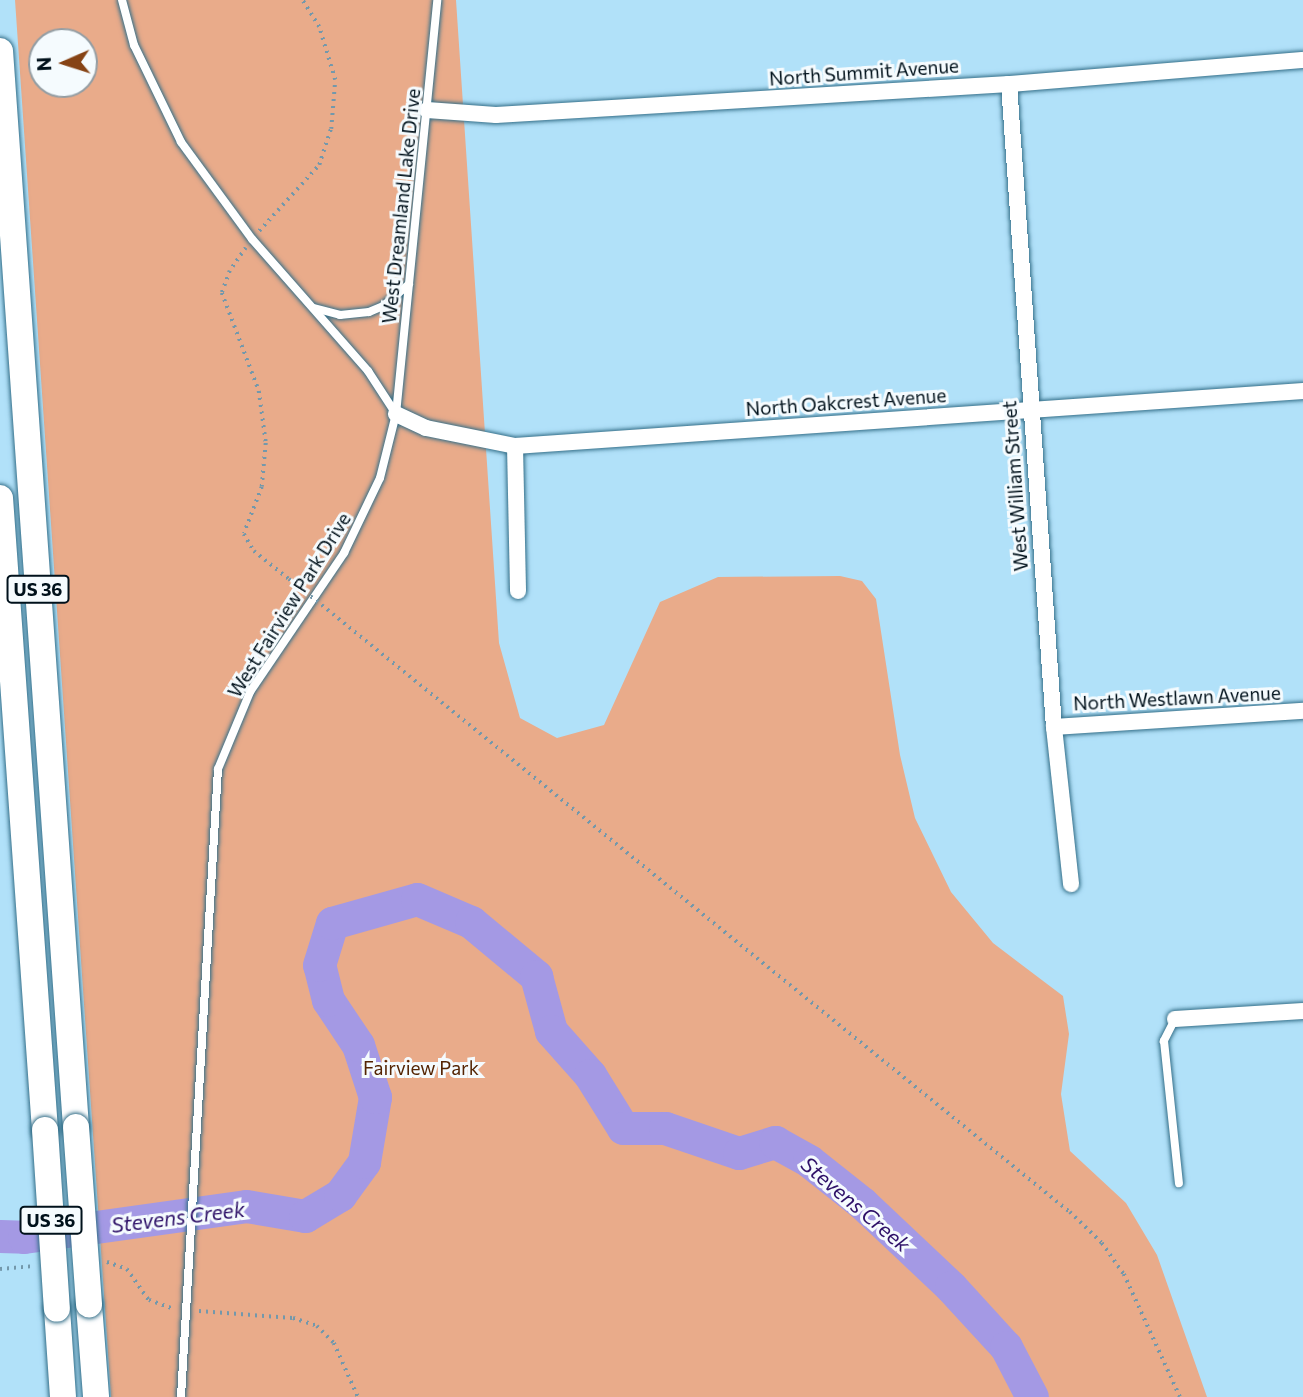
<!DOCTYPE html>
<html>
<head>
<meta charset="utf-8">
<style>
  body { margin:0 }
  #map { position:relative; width:1303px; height:1397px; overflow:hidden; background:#b1e1f9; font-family:Commissioner,sans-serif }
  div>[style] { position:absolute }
  .green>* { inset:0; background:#e9ab8a }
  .river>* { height:33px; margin:-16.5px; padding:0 16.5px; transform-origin:16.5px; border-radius:16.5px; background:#a499e4 }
  .path>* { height:3.5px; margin-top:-1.75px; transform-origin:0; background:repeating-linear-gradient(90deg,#7398ab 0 2px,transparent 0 7px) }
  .roads { filter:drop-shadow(0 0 2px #346f89) drop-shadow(0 0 2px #346f89) }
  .service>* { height:8px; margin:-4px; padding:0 4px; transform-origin:4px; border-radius:4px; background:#fff }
  .minor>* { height:16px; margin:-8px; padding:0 8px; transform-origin:8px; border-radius:8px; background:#fff }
  .primary>* { height:26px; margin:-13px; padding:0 13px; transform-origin:13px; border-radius:13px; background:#fff }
  .path-bridge>* { height:3.5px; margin-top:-1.75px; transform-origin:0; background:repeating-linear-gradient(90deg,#7398ab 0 2px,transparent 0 7px) }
  .bridges { filter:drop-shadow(0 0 2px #346f89) drop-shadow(0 0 2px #346f89) }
  .primary-bridge>* { height:26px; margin:-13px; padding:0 13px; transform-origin:13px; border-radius:13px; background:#fff }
  span { translate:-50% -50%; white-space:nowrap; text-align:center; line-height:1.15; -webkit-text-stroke:6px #f5fbfe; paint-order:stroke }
  .shield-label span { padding:2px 5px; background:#f5fbfe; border:2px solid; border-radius:5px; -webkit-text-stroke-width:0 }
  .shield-label { font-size:18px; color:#00111b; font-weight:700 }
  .street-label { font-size:19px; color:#00111b }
  .park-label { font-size:19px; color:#542403 }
  .water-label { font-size:21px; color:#2e1168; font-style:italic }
  .north { position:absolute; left:28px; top:28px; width:70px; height:70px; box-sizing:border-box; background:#f5fbfe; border:2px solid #939da3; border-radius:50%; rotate:267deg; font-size:19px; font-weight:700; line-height:28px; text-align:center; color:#00111b }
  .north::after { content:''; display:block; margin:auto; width:24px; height:32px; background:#864315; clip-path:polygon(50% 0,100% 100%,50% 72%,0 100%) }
</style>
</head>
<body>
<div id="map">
  <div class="green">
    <div style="clip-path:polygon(evenodd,15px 0,456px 0,499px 643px,520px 718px,557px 738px,604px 725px,660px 602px,718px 577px,840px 576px,862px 581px,876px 599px,900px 755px,915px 818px,951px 892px,993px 943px,1063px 996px,1069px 1034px,1061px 1094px,1070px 1151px,1126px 1203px,1157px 1255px,1207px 1397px,111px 1397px,15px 0,42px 42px,84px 42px,84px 84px,42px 84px,42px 42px)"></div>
  </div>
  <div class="river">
    <div style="left:0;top:1236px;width:24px;rotate:2deg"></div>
    <div style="left:24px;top:1237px;width:224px;rotate:-7.9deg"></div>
    <div style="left:246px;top:1206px;width:60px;rotate:9.6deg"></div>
    <div style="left:305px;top:1216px;width:41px;rotate:-31deg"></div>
    <div style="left:340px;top:1195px;width:41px;rotate:-54deg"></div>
    <div style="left:364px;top:1162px;width:66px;rotate:-80.4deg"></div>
    <div style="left:375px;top:1097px;width:55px;rotate:-108.1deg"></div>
    <div style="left:358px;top:1045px;width:54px;rotate:-123.7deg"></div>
    <div style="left:328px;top:1000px;width:36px;rotate:-104deg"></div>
    <div style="left:319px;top:965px;width:44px;rotate:-72.8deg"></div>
    <div style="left:332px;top:923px;width:88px;rotate:-15.8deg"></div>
    <div style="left:417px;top:899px;width:59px;rotate:23.1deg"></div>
    <div style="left:471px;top:922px;width:85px;rotate:39.7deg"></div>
    <div style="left:536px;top:976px;width:57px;rotate:74.7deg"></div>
    <div style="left:551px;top:1031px;width:59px;rotate:48.4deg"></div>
    <div style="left:590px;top:1075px;width:62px;rotate:58.1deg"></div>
    <div style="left:623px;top:1128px;width:42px"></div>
    <div style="left:665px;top:1128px;width:78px;rotate:18.7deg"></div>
    <div style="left:739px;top:1153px;width:38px;rotate:-17deg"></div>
    <div style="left:775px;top:1142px;width:39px;rotate:29deg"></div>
    <div style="left:809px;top:1161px;width:68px;rotate:38.4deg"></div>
    <div style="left:862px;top:1203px;width:122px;rotate:43.3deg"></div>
    <div style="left:951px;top:1287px;width:81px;rotate:47.5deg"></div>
    <div style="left:1006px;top:1347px;width:56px;rotate:62.5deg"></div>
  </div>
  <div class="path">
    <div style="left:259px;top:231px;width:89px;rotate:-47.7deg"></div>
    <div style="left:319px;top:165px;width:38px;rotate:-72deg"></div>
    <div style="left:331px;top:129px;width:49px;rotate:-85.3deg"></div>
    <div style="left:335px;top:80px;width:55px;rotate:-106.8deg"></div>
    <div style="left:319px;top:27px;width:32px;rotate:-122deg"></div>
    <div style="left:246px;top:248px;width:28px;rotate:125deg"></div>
    <div style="left:230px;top:271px;width:23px;rotate:110deg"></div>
    <div style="left:222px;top:293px;width:105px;rotate:69.3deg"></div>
    <div style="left:259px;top:391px;width:52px;rotate:82.3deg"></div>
    <div style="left:266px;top:443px;width:44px;rotate:95.2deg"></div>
    <div style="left:262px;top:487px;width:50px;rotate:111deg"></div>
    <div style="left:244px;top:534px;width:20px;rotate:60deg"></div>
    <div style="left:254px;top:551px;width:45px;rotate:38.7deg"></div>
    <div style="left:333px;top:614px;width:949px;rotate:39.06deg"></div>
    <div style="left:1070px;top:1212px;width:45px;rotate:44.1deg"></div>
    <div style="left:1102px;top:1243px;width:38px;rotate:55deg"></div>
    <div style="left:1124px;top:1274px;width:135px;rotate:65.5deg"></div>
    <div style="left:107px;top:1262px;width:21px;rotate:19deg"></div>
    <div style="left:127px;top:1269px;width:38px;rotate:55deg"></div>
    <div style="left:149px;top:1300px;width:27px;rotate:20deg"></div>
    <div style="left:0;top:1269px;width:33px;rotate:-5deg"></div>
    <div style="left:199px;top:1311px;width:94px;rotate:4.3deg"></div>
    <div style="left:293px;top:1318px;width:25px;rotate:18deg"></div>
    <div style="left:317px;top:1326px;width:24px;rotate:45deg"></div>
    <div style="left:334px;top:1343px;width:59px;rotate:66deg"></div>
  </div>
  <div class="roads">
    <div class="service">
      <div style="left:122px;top:0;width:47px;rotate:75.1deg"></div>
      <div style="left:134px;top:45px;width:108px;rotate:64.1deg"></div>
      <div style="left:181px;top:142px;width:120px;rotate:53.8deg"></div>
      <div style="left:252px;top:239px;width:176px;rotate:48.7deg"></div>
      <div style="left:368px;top:371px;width:51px;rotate:56.9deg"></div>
      <div style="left:314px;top:308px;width:27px;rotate:15deg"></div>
      <div style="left:340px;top:315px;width:29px;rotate:-6deg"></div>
      <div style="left:369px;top:312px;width:15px;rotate:-23deg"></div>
      <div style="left:383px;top:306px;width:34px;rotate:-40deg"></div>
      <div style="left:1175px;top:1019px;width:25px;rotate:117deg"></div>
      <div style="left:1164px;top:1041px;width:143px;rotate:84deg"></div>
      <div style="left:181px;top:1397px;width:629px;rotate:-86.63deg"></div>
      <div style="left:218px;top:769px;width:83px;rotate:-67.4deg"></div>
      <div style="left:250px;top:692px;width:168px;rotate:-55.9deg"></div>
      <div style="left:344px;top:553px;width:83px;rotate:-64.4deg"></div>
      <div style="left:380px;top:478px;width:66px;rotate:-76deg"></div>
      <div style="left:396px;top:414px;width:416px;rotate:-84.3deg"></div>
    </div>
    <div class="minor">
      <div style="left:1009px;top:84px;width:645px;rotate:86deg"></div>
      <div style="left:1054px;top:727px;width:158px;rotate:83.8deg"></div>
      <div style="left:427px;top:110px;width:69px;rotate:4.1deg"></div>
      <div style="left:496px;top:115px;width:514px;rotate:-3.46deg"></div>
      <div style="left:1009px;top:84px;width:295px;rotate:-4.7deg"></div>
      <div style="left:396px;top:414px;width:33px;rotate:25deg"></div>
      <div style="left:426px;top:428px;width:91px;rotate:11.4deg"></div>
      <div style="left:515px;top:446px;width:790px;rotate:-3.99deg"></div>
      <div style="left:515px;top:446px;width:145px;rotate:88.8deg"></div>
      <div style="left:1054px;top:727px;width:250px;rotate:-3.7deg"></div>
      <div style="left:1175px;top:1019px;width:128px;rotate:-3.6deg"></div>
    </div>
    <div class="primary">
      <div style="left:0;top:51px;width:1079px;rotate:85.96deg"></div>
      <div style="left:0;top:498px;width:634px;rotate:85.93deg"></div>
      <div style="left:89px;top:1305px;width:92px;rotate:85.6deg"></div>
      <div style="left:57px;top:1309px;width:88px;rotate:86.1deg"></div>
    </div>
  </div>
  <div class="path-bridge">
    <div style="left:289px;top:579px;width:56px;rotate:38.5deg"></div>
  </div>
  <div class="bridges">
    <div class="primary-bridge">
      <div style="left:76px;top:1127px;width:178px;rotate:85.8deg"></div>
      <div style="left:45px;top:1130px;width:179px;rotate:86.2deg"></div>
    </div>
  </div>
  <div class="shield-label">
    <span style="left:38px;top:589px">US 36</span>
    <span style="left:51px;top:1220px">US 36</span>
  </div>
  <div class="street-label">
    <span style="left:864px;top:72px;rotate:-4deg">North Summit Avenue</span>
    <span style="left:401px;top:206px;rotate:-84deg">West Dreamland Lake Drive</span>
    <span style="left:846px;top:402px;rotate:-4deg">North Oakcrest Avenue</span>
    <span style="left:1015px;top:486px;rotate:-94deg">West William Street</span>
    <span style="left:289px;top:605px;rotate:-58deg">West Fairview Park Drive</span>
    <span style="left:1177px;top:698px;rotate:-3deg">North Westlawn Avenue</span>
  </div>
  <div class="park-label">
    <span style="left:421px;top:1068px">Fairview Park</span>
  </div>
  <div class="water-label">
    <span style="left:856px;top:1204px;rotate:40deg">Stevens Creek</span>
    <span style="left:178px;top:1217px;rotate:-7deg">Stevens Creek</span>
  </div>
  <div class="north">N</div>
</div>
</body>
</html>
